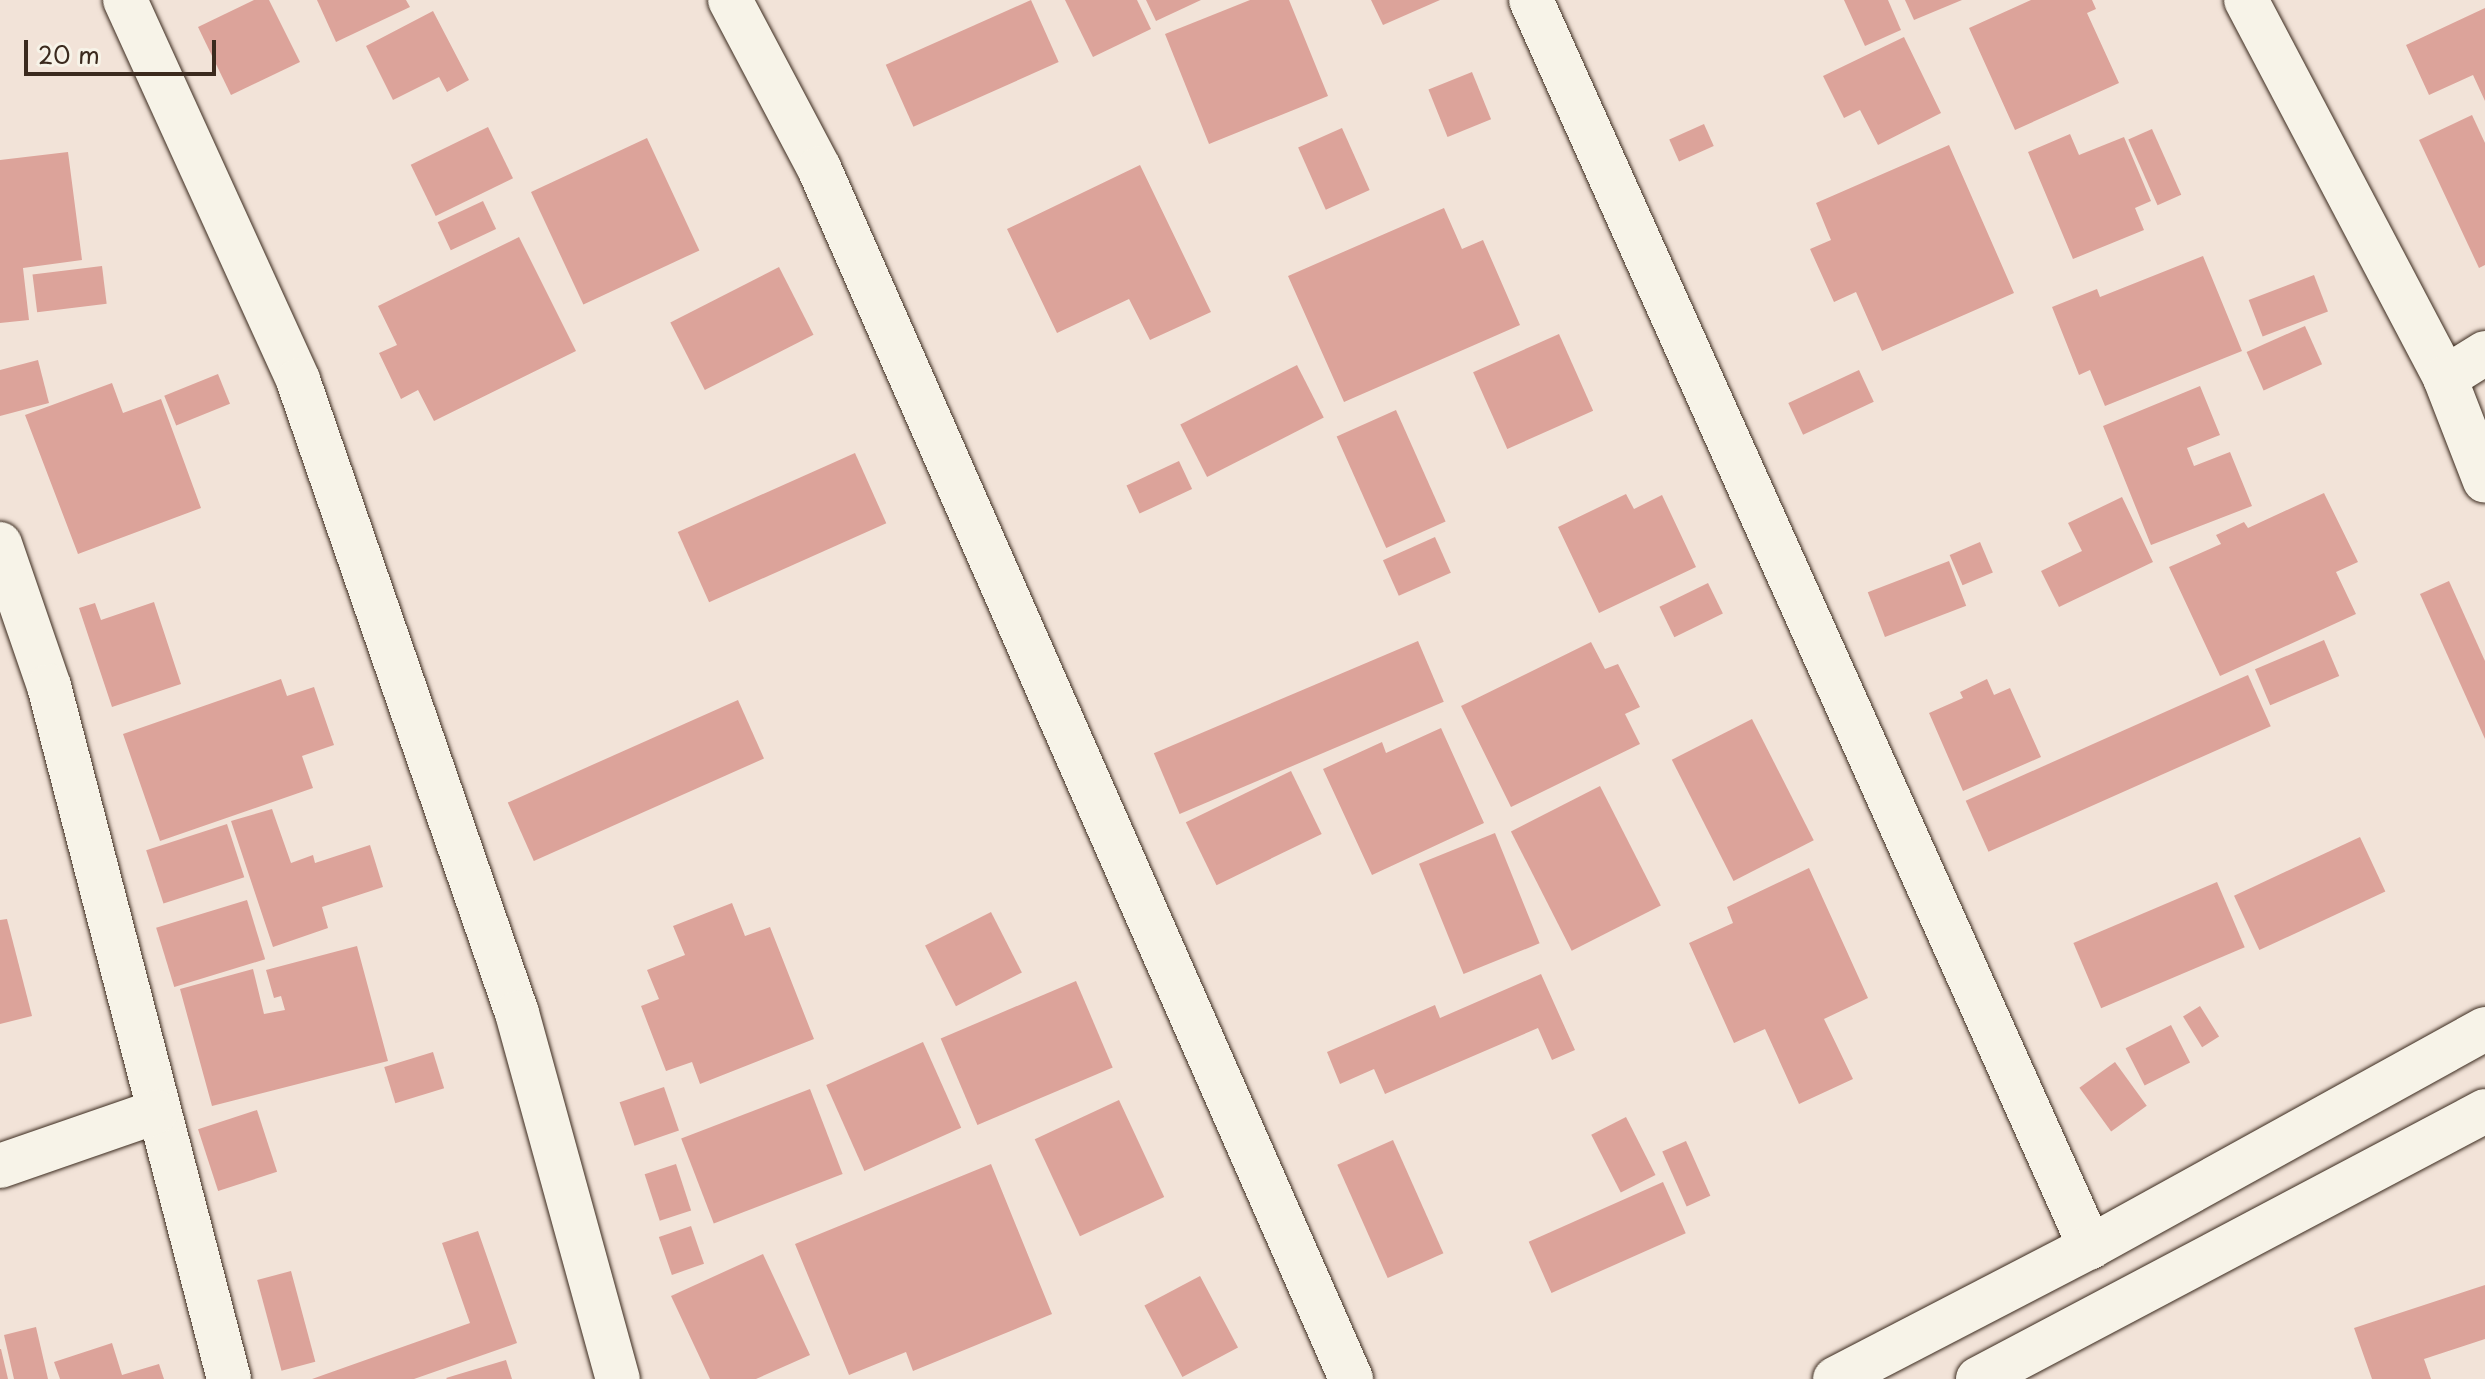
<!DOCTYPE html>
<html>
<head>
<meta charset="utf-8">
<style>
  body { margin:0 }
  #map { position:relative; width:2485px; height:1379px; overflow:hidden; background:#f2e3d8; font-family:"Playpen Sans",sans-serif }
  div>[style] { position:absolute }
  .building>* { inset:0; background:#dca39a; transform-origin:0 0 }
  .roads { filter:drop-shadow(0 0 2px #3b2a1e) drop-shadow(0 0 2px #3b2a1e) }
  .minor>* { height:44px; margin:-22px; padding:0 22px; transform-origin:22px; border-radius:22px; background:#f7f3e8 }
  .major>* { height:44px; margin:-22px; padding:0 22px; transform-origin:22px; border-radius:22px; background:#f7f3e8 }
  span { translate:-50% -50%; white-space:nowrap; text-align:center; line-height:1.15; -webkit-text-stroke:7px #f7f3e8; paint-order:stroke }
  .scale { position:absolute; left:24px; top:40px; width:192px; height:36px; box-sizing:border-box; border:4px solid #3b2a1e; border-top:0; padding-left:10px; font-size:24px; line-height:28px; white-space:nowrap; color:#3b2a1e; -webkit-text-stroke:6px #f7f3e8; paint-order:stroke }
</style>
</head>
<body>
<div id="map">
  <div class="building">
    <div style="clip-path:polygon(254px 0,269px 0,300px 62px,231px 95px,198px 27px)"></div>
    <div style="clip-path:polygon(317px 0,406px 0,410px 7px,336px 42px)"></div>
    <div style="left:1031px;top:0;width:68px;height:159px;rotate:66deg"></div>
    <div style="clip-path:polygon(1065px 0,1137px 0,1151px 29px,1093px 57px)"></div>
    <div style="clip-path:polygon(1146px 0,1201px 0,1156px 21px)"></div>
    <div style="clip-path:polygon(1250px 0,1289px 0,1328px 96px,1209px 144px,1165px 34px)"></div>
    <div style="clip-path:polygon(1371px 0,1440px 0,1383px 25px)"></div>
    <div style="clip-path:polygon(1844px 0,1888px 0,1901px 30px,1865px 46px)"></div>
    <div style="clip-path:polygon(1905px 0,1962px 0,1914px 20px)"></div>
    <div style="clip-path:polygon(2031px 0,2092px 0,2096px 9px,2087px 13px,2119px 83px,2015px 130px,1969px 28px)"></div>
    <div style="clip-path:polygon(2485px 8px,2485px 101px,2473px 75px,2429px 95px,2406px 45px)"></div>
    <div style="clip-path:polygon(433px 11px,469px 80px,447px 92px,439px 77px,393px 100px,366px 46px)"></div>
    <div style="clip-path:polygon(1904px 37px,1941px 113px,1878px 145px,1860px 110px,1844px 118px,1823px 76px)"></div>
    <div style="left:1472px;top:72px;width:51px;height:47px;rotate:68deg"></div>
    <div style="clip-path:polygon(2472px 115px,2485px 143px,2485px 265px,2479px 268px,2419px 140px)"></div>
    <div style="left:1704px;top:124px;width:24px;height:38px;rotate:66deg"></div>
    <div style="left:488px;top:127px;width:57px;height:86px;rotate:64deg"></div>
    <div style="left:1342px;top:128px;width:68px;height:48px;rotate:66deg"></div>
    <div style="left:2152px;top:129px;width:72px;height:26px;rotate:66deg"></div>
    <div style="clip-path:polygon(2070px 134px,2079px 155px,2124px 137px,2151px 201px,2135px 208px,2144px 230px,2073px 259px,2028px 152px)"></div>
    <div style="left:647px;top:138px;width:124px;height:128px;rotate:65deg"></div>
    <div style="clip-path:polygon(1949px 145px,2014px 293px,1882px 351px,1856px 292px,1834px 302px,1810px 249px,1831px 240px,1816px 203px)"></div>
    <div style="clip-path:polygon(68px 152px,82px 260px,23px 268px,29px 320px,0 323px,0 160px)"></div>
    <div style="clip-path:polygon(1140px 165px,1211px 312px,1150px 340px,1129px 299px,1057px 333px,1007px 229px)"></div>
    <div style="left:483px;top:201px;width:31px;height:50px;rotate:65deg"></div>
    <div style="clip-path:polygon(1444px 208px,1462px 249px,1483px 240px,1520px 325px,1344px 402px,1288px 276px)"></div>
    <div style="clip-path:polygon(519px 237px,576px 351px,434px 421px,418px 390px,401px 399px,379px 353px,397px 345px,378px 306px)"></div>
    <div style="clip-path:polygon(2203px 256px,2242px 351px,2105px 406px,2090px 370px,2079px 375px,2052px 307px,2097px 289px,2100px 297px)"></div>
    <div style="left:102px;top:266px;width:38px;height:70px;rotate:83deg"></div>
    <div style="left:779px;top:267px;width:76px;height:122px;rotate:63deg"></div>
    <div style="left:2314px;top:275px;width:39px;height:70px;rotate:69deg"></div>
    <div style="left:2305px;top:326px;width:42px;height:64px;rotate:66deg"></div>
    <div style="left:1559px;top:334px;width:84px;height:94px;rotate:66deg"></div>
    <div style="clip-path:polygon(38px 360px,49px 403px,0 416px,0 370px)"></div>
    <div style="left:1297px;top:365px;width:59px;height:131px;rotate:63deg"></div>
    <div style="left:1859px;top:370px;width:35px;height:78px;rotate:65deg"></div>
    <div style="left:218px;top:374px;width:32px;height:58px;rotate:68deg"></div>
    <div style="clip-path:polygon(112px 383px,123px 413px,161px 399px,201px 508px,78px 554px,25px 415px)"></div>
    <div style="clip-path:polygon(2200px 386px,2220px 435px,2187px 448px,2194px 466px,2230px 452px,2252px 506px,2151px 545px,2103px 426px)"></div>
    <div style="left:1396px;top:410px;width:122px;height:65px;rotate:66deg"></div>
    <div style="left:855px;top:453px;width:77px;height:194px;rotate:66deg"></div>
    <div style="left:1179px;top:461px;width:31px;height:58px;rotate:65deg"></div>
    <div style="clip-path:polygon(2324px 493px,2358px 562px,2336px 572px,2356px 614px,2220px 676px,2169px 567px,2221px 544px,2216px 535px,2244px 522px,2248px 528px)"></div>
    <div style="clip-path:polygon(1626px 494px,1634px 509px,1662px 495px,1696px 567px,1599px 613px,1558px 527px)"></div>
    <div style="clip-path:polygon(2122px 497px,2153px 562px,2059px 607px,2041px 571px,2082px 551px,2068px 523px)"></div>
    <div style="left:1435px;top:537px;width:39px;height:57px;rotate:66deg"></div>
    <div style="left:1980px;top:542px;width:33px;height:33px;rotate:67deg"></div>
    <div style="left:1949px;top:561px;width:48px;height:87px;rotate:69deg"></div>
    <div style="clip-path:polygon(2449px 581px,2485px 661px,2485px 739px,2420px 594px)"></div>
    <div style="left:1708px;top:583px;width:34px;height:54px;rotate:64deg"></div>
    <div style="clip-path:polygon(154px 602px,181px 684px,112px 707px,79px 608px,95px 603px,101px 620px)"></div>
    <div style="left:2324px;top:640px;width:39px;height:75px;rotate:67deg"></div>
    <div style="left:1418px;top:641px;width:66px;height:287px;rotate:67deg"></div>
    <div style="clip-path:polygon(1591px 642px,1605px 669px,1618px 664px,1640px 707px,1625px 714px,1640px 744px,1511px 807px,1461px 706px)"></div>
    <div style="left:2248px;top:675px;width:56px;height:309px;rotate:66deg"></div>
    <div style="clip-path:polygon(281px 679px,287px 696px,314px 687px,334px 745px,302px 756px,313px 788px,160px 841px,123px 734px)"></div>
    <div style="clip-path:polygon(1987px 679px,1994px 695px,2010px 688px,2041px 757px,1963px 791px,1929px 713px,1963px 698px,1960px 692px)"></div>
    <div style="left:738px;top:700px;width:64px;height:252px;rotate:66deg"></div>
    <div style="left:1752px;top:719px;width:136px;height:90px;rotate:63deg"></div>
    <div style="clip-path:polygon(1441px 728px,1484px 823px,1372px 875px,1323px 769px,1382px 742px,1386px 753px)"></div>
    <div style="left:1291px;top:771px;width:70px;height:117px;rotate:64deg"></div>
    <div style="left:1600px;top:786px;width:134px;height:100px;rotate:63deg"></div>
    <div style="clip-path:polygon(272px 809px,291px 863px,313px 855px,315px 863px,370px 845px,383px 887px,322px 907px,328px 928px,273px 947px,231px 821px)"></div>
    <div style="left:227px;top:824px;width:56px;height:85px;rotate:72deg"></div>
    <div style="left:1495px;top:833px;width:119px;height:82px;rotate:68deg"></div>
    <div style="left:2360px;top:837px;width:60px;height:139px;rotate:65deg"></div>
    <div style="clip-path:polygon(1809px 868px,1868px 998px,1824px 1019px,1853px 1079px,1799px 1104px,1765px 1029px,1734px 1043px,1689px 943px,1733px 923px,1727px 907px)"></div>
    <div style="left:2217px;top:882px;width:71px;height:156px;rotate:67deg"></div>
    <div style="left:247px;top:900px;width:62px;height:95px;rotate:73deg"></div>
    <div style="clip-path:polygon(732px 903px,745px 936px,770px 927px,814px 1039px,700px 1084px,692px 1062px,666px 1071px,641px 1006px,659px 999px,647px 970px,685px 955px,673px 926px)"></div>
    <div style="left:991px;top:912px;width:68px;height:74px;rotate:63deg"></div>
    <div style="clip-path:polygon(7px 919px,32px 1016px,0 1024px,0 920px)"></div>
    <div style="clip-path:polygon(357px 946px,388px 1061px,212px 1106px,180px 989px,253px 969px,264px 1014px,285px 1010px,281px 996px,274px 998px,266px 970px)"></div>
    <div style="clip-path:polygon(1541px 974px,1575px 1050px,1552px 1060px,1538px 1028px,1385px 1094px,1374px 1069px,1340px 1084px,1327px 1052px,1435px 1005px,1440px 1018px)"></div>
    <div style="left:1076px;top:981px;width:94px;height:147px;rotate:67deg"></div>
    <div style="left:2200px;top:1006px;width:36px;height:20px;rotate:58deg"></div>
    <div style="left:2171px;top:1025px;width:42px;height:51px;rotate:63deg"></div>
    <div style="left:923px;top:1042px;width:94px;height:106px;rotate:66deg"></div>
    <div style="left:433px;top:1052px;width:38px;height:51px;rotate:73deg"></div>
    <div style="left:2115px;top:1062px;width:54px;height:44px;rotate:54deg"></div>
    <div style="left:664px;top:1087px;width:46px;height:47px;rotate:71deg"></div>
    <div style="left:810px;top:1089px;width:91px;height:138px;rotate:69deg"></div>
    <div style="left:1119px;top:1100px;width:107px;height:93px;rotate:65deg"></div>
    <div style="left:257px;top:1110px;width:65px;height:62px;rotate:72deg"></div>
    <div style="left:1626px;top:1117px;width:65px;height:39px;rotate:63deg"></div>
    <div style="left:1393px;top:1140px;width:124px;height:61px;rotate:66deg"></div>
    <div style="left:1686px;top:1141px;width:60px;height:26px;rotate:66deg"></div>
    <div style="left:676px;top:1164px;width:49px;height:33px;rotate:72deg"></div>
    <div style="clip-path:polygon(991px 1164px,1052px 1314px,913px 1371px,906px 1352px,849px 1375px,795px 1244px)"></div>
    <div style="left:1663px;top:1182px;width:56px;height:147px;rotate:66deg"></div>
    <div style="left:691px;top:1226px;width:40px;height:34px;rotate:71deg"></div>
    <div style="clip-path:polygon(478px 1231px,517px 1343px,414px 1379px,312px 1379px,470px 1323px,442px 1243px)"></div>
    <div style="clip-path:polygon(763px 1254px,810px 1355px,756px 1379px,710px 1379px,671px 1296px)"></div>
    <div style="left:291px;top:1271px;width:94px;height:35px;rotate:75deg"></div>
    <div style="left:1200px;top:1276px;width:81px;height:63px;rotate:62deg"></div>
    <div style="clip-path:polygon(2485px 1285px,2485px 1339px,2424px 1359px,2431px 1379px,2372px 1379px,2354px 1328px)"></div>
    <div style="clip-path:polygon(36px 1327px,48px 1379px,14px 1379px,4px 1335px)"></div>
    <div style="clip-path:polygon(112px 1343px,122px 1375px,159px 1364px,164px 1379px,60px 1379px,54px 1362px)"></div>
    <div style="clip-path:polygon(0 1349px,1px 1349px,8px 1379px,0 1379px)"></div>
    <div style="clip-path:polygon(506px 1360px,512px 1379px,447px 1379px,446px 1378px)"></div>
  </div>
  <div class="roads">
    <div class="minor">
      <div style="left:125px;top:0;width:418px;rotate:65.5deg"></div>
      <div style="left:298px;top:380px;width:670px;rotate:70.92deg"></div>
      <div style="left:517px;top:1013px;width:380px;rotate:74.6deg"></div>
      <div style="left:730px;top:0;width:190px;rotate:62.1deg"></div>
      <div style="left:819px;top:168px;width:1323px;rotate:66.28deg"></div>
      <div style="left:1531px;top:0;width:1367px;rotate:65.85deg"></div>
      <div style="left:2246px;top:0;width:427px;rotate:62.2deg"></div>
      <div style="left:2445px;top:378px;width:110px;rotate:68.8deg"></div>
      <div style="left:2445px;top:378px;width:47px;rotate:-32deg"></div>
      <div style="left:0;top:544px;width:150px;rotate:71deg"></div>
      <div style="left:49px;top:686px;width:716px;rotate:75.44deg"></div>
      <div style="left:0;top:1166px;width:165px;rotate:-19.1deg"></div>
    </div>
    <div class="major">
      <div style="left:1835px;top:1379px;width:287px;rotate:-27.4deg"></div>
      <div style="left:2090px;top:1247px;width:451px;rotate:-28.9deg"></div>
      <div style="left:1978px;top:1379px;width:573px;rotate:-27.86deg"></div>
    </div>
  </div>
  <div class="scale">20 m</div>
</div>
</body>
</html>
